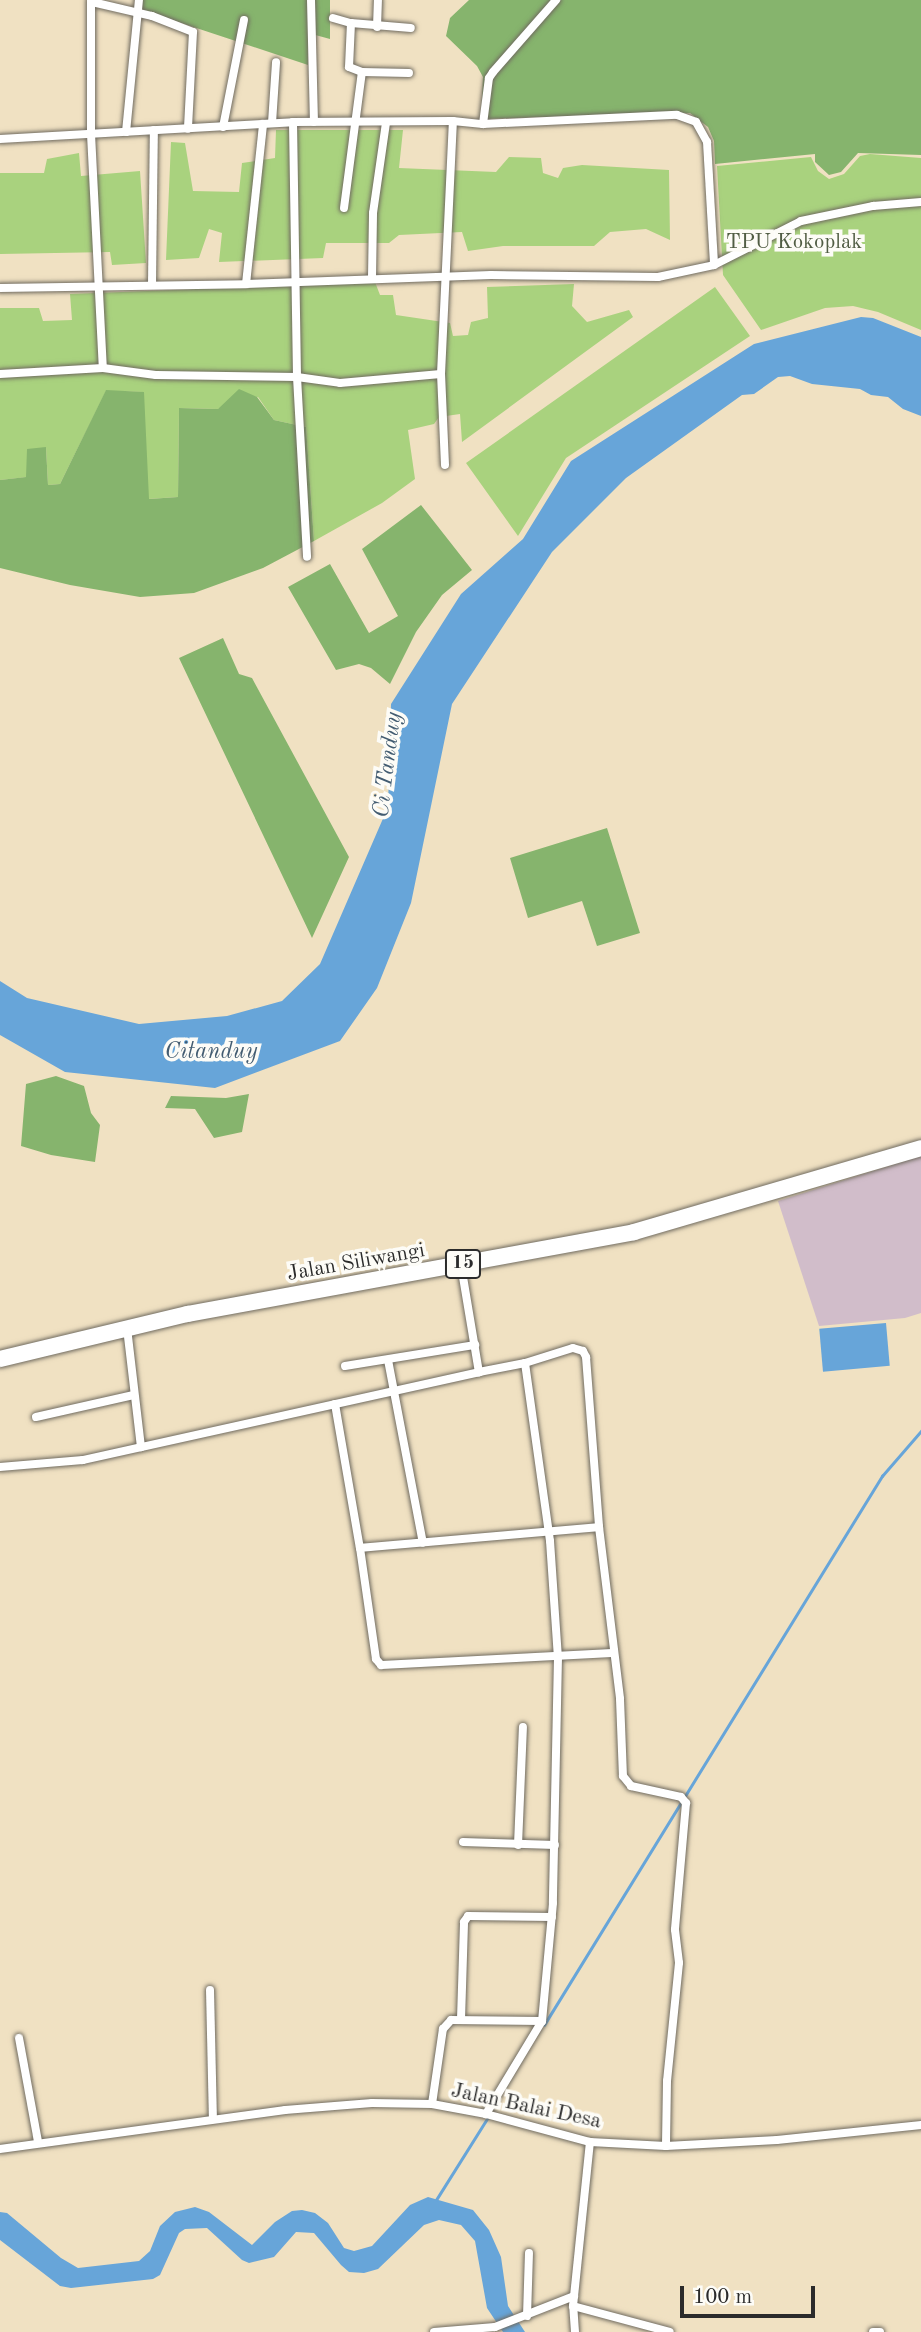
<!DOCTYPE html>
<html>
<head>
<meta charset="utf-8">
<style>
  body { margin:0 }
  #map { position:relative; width:921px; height:2332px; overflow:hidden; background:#f0e1c2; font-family:"Old Standard TT",serif }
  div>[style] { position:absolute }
  .industrial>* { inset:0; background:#d1bdca }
  .green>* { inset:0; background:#a9d27e }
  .forest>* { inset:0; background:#86b46d }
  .water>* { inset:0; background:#67a5d9; transform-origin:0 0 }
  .stream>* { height:2.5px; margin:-1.25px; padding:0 1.25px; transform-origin:1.25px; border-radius:1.25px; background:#67a5d9 }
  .roads { filter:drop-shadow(0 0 2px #706b60) drop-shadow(0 0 2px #706b60) }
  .street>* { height:8px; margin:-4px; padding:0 4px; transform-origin:4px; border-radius:4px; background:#fff }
  .highway>* { height:16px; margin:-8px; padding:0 8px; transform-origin:8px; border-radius:8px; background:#fff }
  span { translate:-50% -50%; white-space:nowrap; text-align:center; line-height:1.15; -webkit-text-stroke:7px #fdfcf7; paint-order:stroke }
  .shield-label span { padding:2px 5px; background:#fdfcf7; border:2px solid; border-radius:5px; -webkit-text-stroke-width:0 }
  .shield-label { font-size:19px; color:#2b2b2b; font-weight:700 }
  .park-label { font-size:21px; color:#515d44 }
  .street-label { font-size:21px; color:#2b2b2b }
  .water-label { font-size:23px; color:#435c71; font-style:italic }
  .scale { position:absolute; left:680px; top:2286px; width:135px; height:32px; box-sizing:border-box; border:4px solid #2b2b2b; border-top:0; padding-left:9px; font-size:21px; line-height:24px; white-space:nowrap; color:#2b2b2b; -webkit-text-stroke:5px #fdfcf7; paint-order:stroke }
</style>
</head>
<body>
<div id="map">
  <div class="industrial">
    <div style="clip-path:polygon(921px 1156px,921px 1313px,905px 1318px,819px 1326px,778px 1201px)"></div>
  </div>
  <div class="green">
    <div style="clip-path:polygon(276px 130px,403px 130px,399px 168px,496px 172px,509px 157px,541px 158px,543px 173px,558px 178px,563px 168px,582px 165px,669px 170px,670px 240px,646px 229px,610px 232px,594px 246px,503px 246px,468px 251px,462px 232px,399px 235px,389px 243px,326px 243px,323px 258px,219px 262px,222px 233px,209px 229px,199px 258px,166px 260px,171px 142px,185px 143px,193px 191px,239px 192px,242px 163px,275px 158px)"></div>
    <div style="clip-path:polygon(79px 153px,81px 176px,140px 171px,146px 263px,112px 265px,110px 252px,0 254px,0 173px,44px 173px,47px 159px)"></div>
    <div style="clip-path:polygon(870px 154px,921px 158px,921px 330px,878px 312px,853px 306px,825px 308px,761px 330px,723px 275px,717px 166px,811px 157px,818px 171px,829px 179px,844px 174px,860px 156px)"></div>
    <div style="clip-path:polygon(375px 282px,380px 295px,393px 295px,396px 315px,450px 323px,453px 336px,468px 335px,471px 322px,488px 318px,487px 287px,574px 284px,572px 306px,587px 322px,629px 310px,633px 317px,462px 442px,460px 414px,439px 417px,434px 424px,408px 430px,415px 479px,382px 503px,314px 541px,306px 427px,274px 420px,258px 397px,218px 409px,179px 408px,178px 497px,148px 499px,143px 392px,106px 391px,60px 484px,48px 485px,46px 447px,27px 477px,0 480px,0 308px,39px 308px,43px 321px,72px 320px,70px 294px)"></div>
    <div style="clip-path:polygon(715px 287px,750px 336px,566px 458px,518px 536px,466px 463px)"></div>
  </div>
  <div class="forest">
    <div style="clip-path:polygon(142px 0,330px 0,330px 39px,308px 33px,308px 65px,142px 10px)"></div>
    <div style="clip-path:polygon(469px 0,921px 0,921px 155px,858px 153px,841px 172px,829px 175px,815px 162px,815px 154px,715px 164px,714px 141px,708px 127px,690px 113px,481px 119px,483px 77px,477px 66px,446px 36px,450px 18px)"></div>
    <div style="clip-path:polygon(239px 389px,257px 397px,274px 420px,306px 427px,314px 541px,263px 568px,194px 593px,140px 597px,70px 585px,0 568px,0 480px,26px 477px,27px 449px,46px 447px,48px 485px,60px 484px,106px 390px,144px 392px,149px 499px,178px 497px,179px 408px,218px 409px)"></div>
    <div style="clip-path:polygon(421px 505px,472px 570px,442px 595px,416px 632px,390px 684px,371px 668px,359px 664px,336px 670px,288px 587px,330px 564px,369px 633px,398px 616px,362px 549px)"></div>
    <div style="clip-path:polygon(223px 638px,239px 674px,252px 678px,349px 857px,312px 938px,179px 658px)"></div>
    <div style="clip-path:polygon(607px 828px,640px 933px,597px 946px,582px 901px,528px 918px,510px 858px)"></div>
    <div style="clip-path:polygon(56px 1076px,84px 1086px,91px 1113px,100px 1125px,95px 1162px,51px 1155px,21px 1146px,26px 1084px)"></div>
    <div style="clip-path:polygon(249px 1094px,242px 1132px,214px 1138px,195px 1109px,165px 1108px,171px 1096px,226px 1098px)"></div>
  </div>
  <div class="water">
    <div style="clip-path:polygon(861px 317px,873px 318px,921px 337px,921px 416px,903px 409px,888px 397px,871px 395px,860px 389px,812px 384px,790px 376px,778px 377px,754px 394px,742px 395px,626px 478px,552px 552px,452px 704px,411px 903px,377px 988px,340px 1041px,215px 1088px,65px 1072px,0 1035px,0 981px,27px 998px,139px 1024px,227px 1016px,282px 1001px,320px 964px,388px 807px,391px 704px,461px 594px,523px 539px,571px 461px,754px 344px)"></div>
    <div style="left:886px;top:1323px;width:43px;height:67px;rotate:85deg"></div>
    <div style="clip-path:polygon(428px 2197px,473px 2210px,489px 2230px,501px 2257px,508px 2306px,525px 2332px,503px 2332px,487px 2308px,475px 2241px,461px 2225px,439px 2220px,424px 2225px,378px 2269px,364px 2273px,349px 2272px,341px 2265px,314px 2233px,296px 2232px,274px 2257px,249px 2263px,242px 2260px,207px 2228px,185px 2229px,179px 2233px,160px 2275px,153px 2279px,71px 2288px,60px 2286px,0 2240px,0 2212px,7px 2213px,61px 2258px,78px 2268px,139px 2261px,150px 2251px,160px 2226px,175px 2212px,195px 2207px,209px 2212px,252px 2245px,275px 2222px,292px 2211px,302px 2210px,315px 2213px,328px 2223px,344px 2248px,354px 2251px,372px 2246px,410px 2205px)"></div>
  </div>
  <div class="stream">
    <div style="left:544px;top:2025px;width:645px;rotate:-58.38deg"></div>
    <div style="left:882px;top:1476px;width:60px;rotate:-49.1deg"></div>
    <div style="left:436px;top:2200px;width:98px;rotate:-57.9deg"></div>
  </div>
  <div class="roads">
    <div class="street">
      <div style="left:91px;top:0;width:134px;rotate:90deg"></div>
      <div style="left:91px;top:134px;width:234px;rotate:87.1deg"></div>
      <div style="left:311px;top:0;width:122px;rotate:88.6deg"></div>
      <div style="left:92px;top:2px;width:62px;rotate:13.1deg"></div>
      <div style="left:152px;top:16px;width:44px;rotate:21.3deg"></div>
      <div style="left:193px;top:32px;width:97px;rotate:93deg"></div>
      <div style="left:333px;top:18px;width:19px;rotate:16deg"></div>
      <div style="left:377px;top:27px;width:27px;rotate:-88deg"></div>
      <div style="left:362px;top:72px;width:14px;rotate:-159deg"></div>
      <div style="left:349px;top:67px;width:44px;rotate:-87.4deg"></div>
      <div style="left:351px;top:23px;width:60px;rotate:4.8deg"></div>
      <div style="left:293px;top:122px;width:255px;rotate:89.1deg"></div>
      <div style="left:297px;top:377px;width:180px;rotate:86.8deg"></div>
      <div style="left:272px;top:123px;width:61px;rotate:-86.2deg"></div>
      <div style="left:483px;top:124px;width:46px;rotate:-82.6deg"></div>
      <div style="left:489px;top:78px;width:7px;rotate:-56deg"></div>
      <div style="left:493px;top:72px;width:96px;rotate:-48.8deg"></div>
      <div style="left:223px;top:127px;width:109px;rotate:-78.9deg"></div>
      <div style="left:126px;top:132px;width:133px;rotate:-84.4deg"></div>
      <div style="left:0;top:139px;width:293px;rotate:-3.3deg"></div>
      <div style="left:293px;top:122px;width:160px;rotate:-0.4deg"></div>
      <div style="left:453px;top:121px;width:30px;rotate:6deg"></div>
      <div style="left:483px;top:124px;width:194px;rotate:-2.7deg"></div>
      <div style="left:677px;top:115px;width:20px;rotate:20deg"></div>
      <div style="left:696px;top:122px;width:23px;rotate:61deg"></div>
      <div style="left:707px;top:142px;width:123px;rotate:86.7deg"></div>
      <div style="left:344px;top:208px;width:137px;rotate:-82.5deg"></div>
      <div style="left:362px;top:72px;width:47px;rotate:1.2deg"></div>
      <div style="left:372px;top:278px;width:65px;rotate:-89.1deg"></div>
      <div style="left:373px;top:213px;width:91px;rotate:-81.8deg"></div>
      <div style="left:152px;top:284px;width:154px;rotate:-89.3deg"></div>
      <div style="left:246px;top:284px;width:161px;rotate:-83.9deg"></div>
      <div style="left:0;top:288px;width:246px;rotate:-0.9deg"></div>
      <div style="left:246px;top:284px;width:245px;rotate:-2.1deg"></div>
      <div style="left:491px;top:275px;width:167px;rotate:0.7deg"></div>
      <div style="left:658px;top:277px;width:57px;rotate:-12.1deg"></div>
      <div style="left:714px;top:265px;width:97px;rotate:-26.8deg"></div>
      <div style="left:801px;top:221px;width:74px;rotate:-11.8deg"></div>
      <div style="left:873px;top:206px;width:48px;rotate:-4.8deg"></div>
      <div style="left:0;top:374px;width:103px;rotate:-3.3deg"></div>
      <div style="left:103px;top:368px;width:53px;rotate:7.5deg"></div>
      <div style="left:156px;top:375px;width:141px;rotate:0.8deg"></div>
      <div style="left:297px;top:377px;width:43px;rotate:7.9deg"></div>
      <div style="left:340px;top:383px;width:101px;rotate:-5.1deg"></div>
      <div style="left:445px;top:465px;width:91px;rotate:-92.5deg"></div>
      <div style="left:441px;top:374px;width:253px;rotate:-87.3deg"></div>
      <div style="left:461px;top:1265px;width:109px;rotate:80.5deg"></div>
      <div style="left:479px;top:1372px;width:47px;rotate:-11.1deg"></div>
      <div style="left:525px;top:1363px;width:180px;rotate:82deg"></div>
      <div style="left:550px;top:1541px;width:116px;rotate:86.1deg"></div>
      <div style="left:558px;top:1657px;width:246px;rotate:91.2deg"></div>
      <div style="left:553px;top:1903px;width:119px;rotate:95.3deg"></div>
      <div style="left:542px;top:2021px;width:109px;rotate:121.1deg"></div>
      <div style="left:127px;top:1328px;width:120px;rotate:83.3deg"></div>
      <div style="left:388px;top:1360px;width:186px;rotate:79.2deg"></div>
      <div style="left:525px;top:1363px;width:50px;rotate:-17.4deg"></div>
      <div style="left:573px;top:1348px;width:10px;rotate:17deg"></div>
      <div style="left:583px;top:1351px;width:7px;rotate:63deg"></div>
      <div style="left:586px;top:1357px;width:170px;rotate:85.6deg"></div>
      <div style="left:599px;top:1527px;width:173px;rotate:83deg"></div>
      <div style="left:620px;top:1699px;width:77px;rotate:87.8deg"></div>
      <div style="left:623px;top:1776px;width:13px;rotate:51deg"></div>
      <div style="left:631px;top:1786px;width:51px;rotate:12.4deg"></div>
      <div style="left:681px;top:1797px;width:8px;rotate:50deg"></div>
      <div style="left:686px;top:1803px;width:127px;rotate:95deg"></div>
      <div style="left:675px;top:1930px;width:33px;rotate:83deg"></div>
      <div style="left:679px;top:1963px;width:119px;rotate:95.8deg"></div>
      <div style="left:667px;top:2081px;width:65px;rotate:90.9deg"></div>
      <div style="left:345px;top:1366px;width:132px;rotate:-9.2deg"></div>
      <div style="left:335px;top:1404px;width:146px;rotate:80.2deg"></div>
      <div style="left:360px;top:1548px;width:240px;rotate:-5deg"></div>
      <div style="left:36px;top:1417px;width:100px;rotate:-12.7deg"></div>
      <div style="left:0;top:1467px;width:83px;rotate:-4.8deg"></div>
      <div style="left:83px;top:1460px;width:406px;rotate:-12.5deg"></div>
      <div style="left:360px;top:1548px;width:112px;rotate:81.8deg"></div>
      <div style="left:376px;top:1659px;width:8px;rotate:50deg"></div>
      <div style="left:381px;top:1665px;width:232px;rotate:-3deg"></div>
      <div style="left:463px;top:1842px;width:92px;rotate:1.9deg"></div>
      <div style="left:518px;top:1845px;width:118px;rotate:-87.6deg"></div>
      <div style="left:210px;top:1990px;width:129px;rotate:88.7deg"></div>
      <div style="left:461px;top:2019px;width:97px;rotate:-88.2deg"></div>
      <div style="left:464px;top:1922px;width:7px;rotate:-56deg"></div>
      <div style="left:468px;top:1916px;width:84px;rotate:0.7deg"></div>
      <div style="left:19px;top:2038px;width:106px;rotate:79.6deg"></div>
      <div style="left:432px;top:2104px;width:76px;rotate:-81.7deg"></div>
      <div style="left:443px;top:2029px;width:12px;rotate:-48deg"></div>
      <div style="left:451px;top:2020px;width:91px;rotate:0.6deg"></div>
      <div style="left:0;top:2149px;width:288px;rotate:-7.8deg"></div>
      <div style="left:285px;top:2110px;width:87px;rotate:-4.6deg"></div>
      <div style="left:372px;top:2103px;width:60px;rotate:1deg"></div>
      <div style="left:432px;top:2104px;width:55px;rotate:10.5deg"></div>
      <div style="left:486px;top:2114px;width:108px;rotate:15.1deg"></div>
      <div style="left:590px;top:2142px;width:76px;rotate:3deg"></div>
      <div style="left:666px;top:2146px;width:111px;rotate:-3.1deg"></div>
      <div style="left:777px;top:2140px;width:145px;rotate:-5.9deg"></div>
      <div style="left:573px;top:2306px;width:100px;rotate:15deg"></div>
      <div style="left:527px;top:2316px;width:63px;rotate:-88.2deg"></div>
      <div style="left:434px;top:2332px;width:61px;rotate:-4.7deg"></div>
      <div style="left:495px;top:2327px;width:85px;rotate:-21.4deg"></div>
      <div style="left:575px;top:2332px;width:26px;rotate:-94deg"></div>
      <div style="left:573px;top:2306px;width:165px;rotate:-84.1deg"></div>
      <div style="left:873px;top:2332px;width:7px"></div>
    </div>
    <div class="highway">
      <div style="left:0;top:1359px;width:193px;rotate:-13.5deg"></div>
      <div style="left:188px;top:1314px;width:453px;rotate:-10.4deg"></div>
      <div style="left:634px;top:1232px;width:299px;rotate:-16.3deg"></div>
    </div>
  </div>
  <div class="shield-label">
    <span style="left:463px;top:1264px">15</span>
  </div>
  <div class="park-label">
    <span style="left:794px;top:243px">TPU Kokoplak</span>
  </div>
  <div class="street-label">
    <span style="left:356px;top:1263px;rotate:-10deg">Jalan Siliwangi</span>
    <span style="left:526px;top:2107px;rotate:12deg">Jalan Balai Desa</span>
  </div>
  <div class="water-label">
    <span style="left:388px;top:765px;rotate:-83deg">Ci Tanduy</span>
    <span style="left:211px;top:1052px">Citanduy</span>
  </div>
  <div class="scale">100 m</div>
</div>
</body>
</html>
